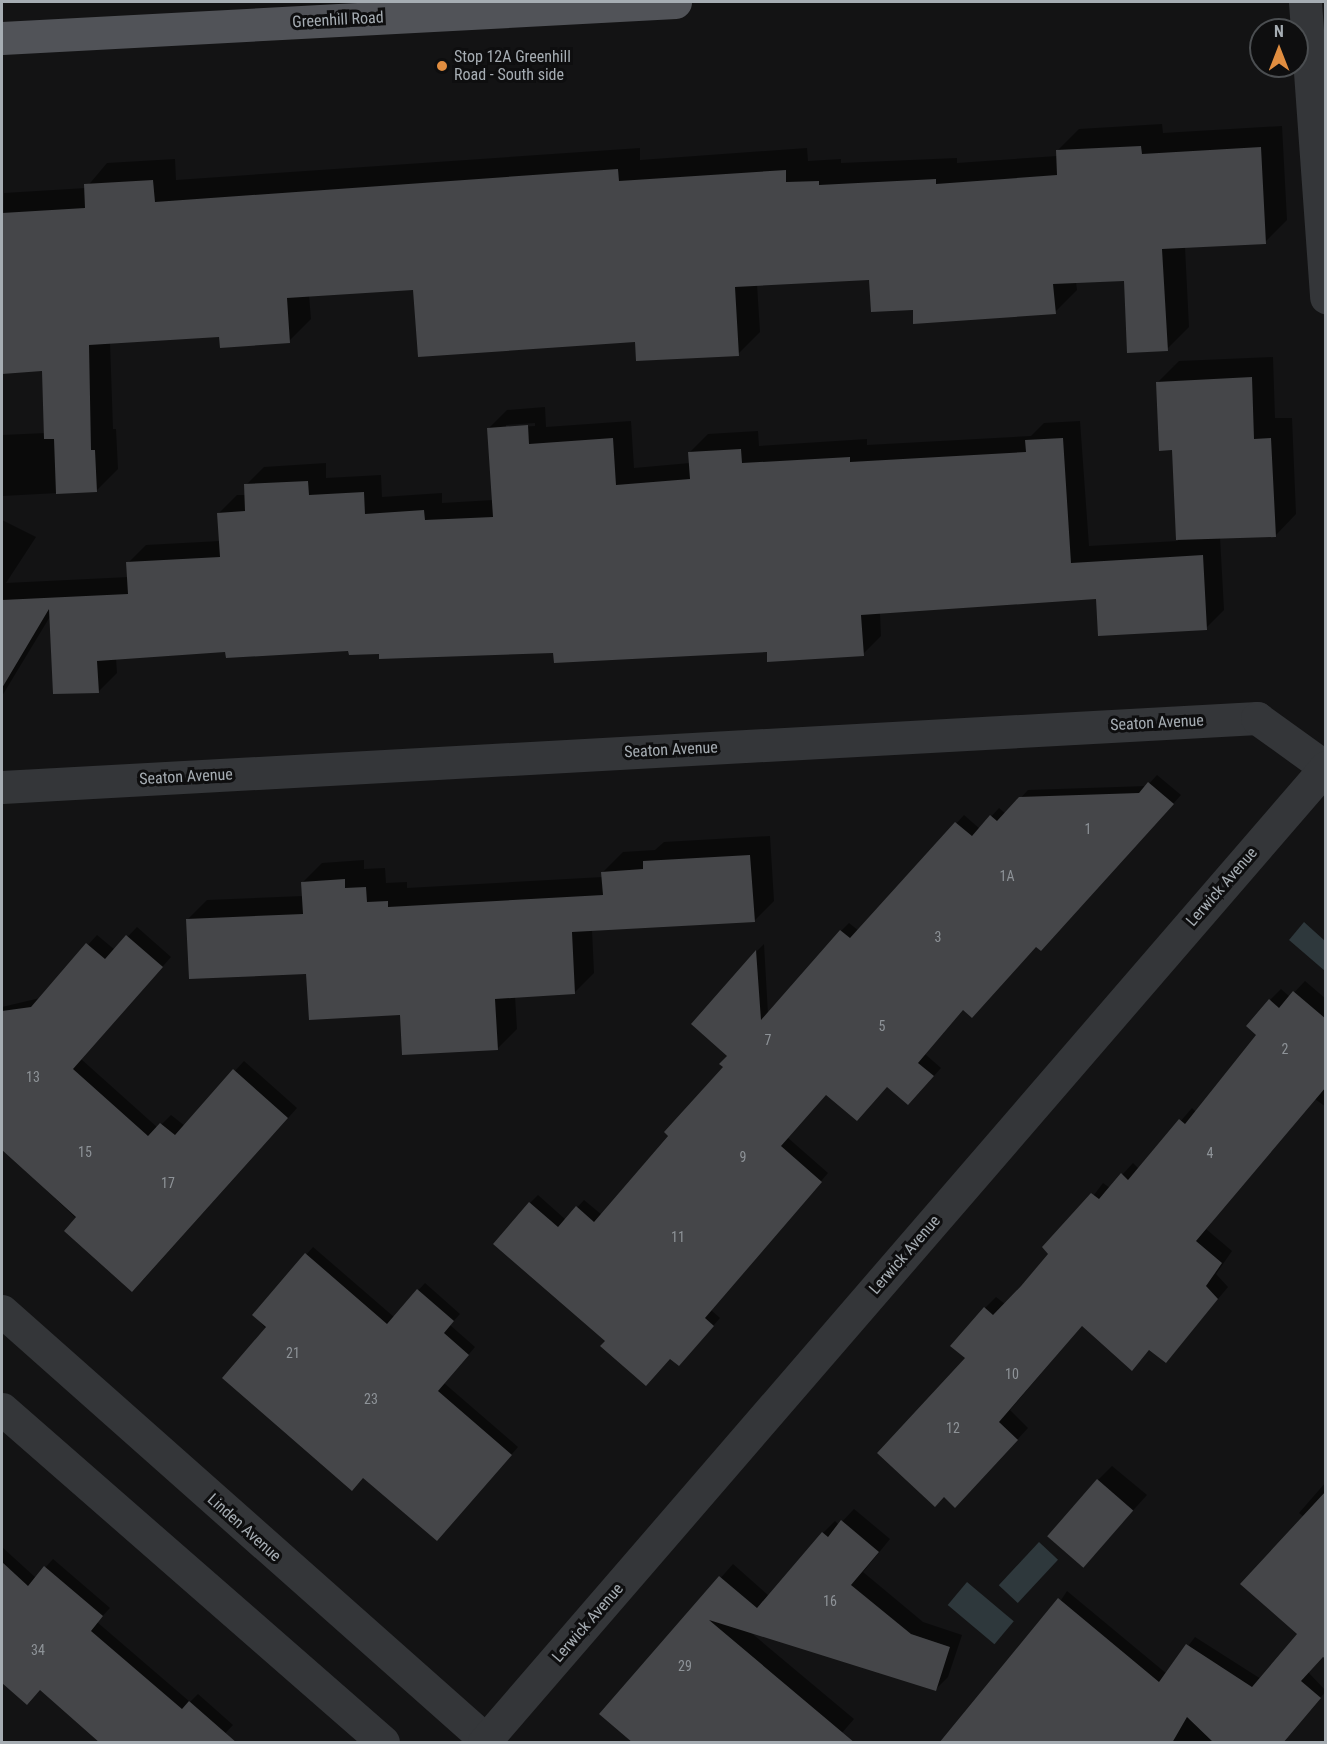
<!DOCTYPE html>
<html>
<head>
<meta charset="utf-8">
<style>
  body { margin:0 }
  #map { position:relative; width:1327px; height:1744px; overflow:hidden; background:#131314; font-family:"Roboto Condensed",sans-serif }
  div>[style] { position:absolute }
  .water>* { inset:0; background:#2e383c; transform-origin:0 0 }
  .shadow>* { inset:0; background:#0007 }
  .building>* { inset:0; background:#454649; transform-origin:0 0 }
  .minor>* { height:33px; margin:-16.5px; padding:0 16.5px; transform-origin:16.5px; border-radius:16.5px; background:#343639 }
  .major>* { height:33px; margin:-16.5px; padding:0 16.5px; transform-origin:16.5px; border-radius:16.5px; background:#515358 }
  .dots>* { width:16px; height:16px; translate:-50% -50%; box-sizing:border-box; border:3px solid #0e0e0f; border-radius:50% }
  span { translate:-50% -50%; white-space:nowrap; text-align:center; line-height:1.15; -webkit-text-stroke:6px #0e0e0f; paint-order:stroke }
  .number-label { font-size:14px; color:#8e9398 }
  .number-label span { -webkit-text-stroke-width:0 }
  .street-label { font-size:16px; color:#a6adb3 }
  .poi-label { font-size:16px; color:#a6adb3 }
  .left { translate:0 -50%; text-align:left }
  .frame { position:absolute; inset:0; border:3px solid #a6adb3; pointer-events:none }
  .north { position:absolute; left:1249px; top:18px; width:60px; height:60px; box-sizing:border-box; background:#0e0e0f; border:2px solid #4b4e51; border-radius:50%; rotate:0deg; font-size:16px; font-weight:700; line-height:24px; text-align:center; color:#a6adb3 }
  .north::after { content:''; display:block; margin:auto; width:21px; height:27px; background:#e08d40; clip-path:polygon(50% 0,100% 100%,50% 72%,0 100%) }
</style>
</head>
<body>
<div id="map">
  <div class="water">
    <div style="clip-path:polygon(1304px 922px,1325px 941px,1325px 971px,1289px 940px)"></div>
    <div style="left:1039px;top:1542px;width:26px;height:59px;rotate:43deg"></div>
    <div style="left:967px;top:1582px;width:61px;height:30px;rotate:40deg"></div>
  </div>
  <div class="shadow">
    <div style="clip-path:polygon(1162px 124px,1163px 133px,1282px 126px,1287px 220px,1265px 242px,1185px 247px,1189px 327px,1167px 349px,1126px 279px,1076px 282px,1077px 290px,1055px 312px,915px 308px,870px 278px,757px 284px,760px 332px,738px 354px,636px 341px,415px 289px,309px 295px,311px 319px,289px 341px,220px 336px,110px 342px,113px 429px,116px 429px,118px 469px,96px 491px,2px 496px,2px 435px,46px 433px,43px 370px,2px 372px,4px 193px,86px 188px,107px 163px,175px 159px,176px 180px,640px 148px,640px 160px,807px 148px,808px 161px,841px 159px,841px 163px,957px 158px,957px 163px,1057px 156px,1057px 151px,1079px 129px)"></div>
    <div style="clip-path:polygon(evenodd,1273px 357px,1275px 418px,1292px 418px,1296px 514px,1275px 536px,1220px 537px,1224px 610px,1206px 628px,1097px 597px,880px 613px,881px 636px,863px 654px,768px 650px,227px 651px,116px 658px,117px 673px,99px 691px,51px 615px,2px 696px,2px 520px,36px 537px,6px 583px,129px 577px,128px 563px,146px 545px,220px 541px,219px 513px,237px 495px,246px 495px,246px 485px,264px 467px,326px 463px,326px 478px,381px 475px,382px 497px,442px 493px,442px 503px,493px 500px,489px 428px,507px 410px,545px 407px,546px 427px,631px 421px,634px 468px,690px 463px,690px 452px,708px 434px,758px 431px,759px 446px,867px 439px,867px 445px,1031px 436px,1044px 423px,1080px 421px,1089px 546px,1178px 541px,1174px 449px,1158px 382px,1179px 361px,1273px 357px,535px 423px,535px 426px,506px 428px,506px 425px,535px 423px)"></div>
    <div style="clip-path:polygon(1157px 775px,1181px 795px,1049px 941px,1037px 945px,963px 1009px,925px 1054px,941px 1068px,916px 1096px,888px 1085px,827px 1093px,787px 1137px,828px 1173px,711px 1310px,720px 1318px,686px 1357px,670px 1358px,607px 1340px,530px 1203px,538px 1195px,566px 1220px,584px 1200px,602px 1215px,725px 1067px,729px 1056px,693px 1024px,757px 951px,764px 944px,768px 1014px,841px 931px,849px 923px,859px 931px,964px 815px,980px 829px,999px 808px,1006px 814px,1028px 790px,1147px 786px)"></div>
    <div style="clip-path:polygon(770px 836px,774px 901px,754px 921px,592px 930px,594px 973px,574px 993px,515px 996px,517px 1029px,497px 1049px,401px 1014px,188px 919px,207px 900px,303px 896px,303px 882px,322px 863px,364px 860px,364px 869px,385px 868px,386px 883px,407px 882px,407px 888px,603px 877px,603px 872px,623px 852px,655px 850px,664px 842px)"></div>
    <div style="clip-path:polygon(137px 927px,171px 957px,81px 1059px,158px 1128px,171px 1115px,185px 1126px,244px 1061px,297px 1108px,142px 1281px,2px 1148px,2px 1082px,6px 1076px,2px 1007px,40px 998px,97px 935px,115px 950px)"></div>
    <div style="clip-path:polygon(1305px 981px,1326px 999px,1326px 1107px,1315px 1099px,1206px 1229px,1232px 1251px,1216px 1274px,1228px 1287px,1166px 1361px,1150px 1349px,1132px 1369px,1082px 1325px,1010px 1410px,1028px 1428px,966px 1495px,967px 1358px,985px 1308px,996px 1297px,1005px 1304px,1050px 1253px,1103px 1183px,1110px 1188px,1133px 1163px,1139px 1169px,1192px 1108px,1196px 1112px,1258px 1035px,1270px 1000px,1281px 989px,1290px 997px)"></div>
    <div style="clip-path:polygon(313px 1247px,394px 1317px,425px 1283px,460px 1314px,450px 1325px,475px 1347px,444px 1383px,518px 1447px,444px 1532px,254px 1315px)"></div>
    <div style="clip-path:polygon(1112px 1466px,1147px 1495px,1097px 1550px,1098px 1480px)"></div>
    <div style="clip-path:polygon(1326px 1482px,1326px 1653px,1308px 1672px,1326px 1691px,1283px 1742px,968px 1742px,1067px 1591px,1167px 1674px,1195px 1637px,1261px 1679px,1299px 1634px,1304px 1517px,1299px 1513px)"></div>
    <div style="clip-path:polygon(854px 1509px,890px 1539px,863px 1572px,923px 1622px,962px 1635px,948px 1677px,936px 1689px,749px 1631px,854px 1719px,834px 1742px,601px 1713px,733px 1564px,769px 1596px,823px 1533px,835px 1521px,839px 1525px)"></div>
    <div style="clip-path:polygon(2px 1547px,36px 1578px,53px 1559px,110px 1608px,97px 1622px,190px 1702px,198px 1694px,233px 1725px,217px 1742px,40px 1689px,27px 1703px,2px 1681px)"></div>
  </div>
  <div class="building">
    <div style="clip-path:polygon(1141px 146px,1142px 154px,1261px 147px,1266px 244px,1162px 249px,1168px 351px,1127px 353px,1124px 281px,1053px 284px,1056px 314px,913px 324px,913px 310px,871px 312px,869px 280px,735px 287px,739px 356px,636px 361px,635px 342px,418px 357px,413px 290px,287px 298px,290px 343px,220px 348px,219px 337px,89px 345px,91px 450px,95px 450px,97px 492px,56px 494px,54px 439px,44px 439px,42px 371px,2px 374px,2px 213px,85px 208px,84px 184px,153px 180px,155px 202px,618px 169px,619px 181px,786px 170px,786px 182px,819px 181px,819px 185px,936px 179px,936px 184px,1057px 175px,1056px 150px)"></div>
    <div style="clip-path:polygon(1252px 377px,1254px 439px,1271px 438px,1276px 537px,1176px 540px,1172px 450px,1159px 451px,1156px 382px)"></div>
    <div style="clip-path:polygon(528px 425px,529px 444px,613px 438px,616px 485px,690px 479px,688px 452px,741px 449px,742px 463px,850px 457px,850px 462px,1026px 452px,1025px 440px,1063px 438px,1071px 563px,1203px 555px,1207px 630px,1098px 636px,1096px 599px,861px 615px,864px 656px,767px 662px,767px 652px,554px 663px,553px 653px,379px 659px,379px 654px,349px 655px,348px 651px,226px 658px,225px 652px,97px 661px,99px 693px,53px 694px,49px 609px,2px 688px,2px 600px,128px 594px,126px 562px,220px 557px,217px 513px,245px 511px,244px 484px,308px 481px,309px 495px,364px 492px,365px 514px,424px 510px,425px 520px,493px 517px,487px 428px)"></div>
    <div style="clip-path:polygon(1148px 782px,1174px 804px,1041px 951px,1036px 947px,972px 1018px,963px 1010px,918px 1063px,934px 1076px,908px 1105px,887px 1087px,857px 1121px,826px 1095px,781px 1146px,822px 1182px,705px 1318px,714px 1326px,679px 1366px,670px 1359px,646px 1386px,600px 1346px,605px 1341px,493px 1244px,529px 1202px,558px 1227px,576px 1206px,594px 1222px,668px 1136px,664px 1132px,723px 1067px,719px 1064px,727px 1056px,691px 1024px,756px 950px,761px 1020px,840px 930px,850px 938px,955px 822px,972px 836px,990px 815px,997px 821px,1019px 797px,1139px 793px)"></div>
    <div style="clip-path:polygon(750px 855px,755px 922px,572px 932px,575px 994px,495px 999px,498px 1050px,402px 1055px,400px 1015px,309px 1020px,306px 974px,189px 979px,186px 919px,303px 914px,301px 882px,345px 879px,345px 888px,366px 887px,367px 902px,388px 901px,388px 907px,603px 895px,601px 872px,643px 869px,643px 861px)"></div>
    <div style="clip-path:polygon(126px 935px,163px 967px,73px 1069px,148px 1136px,160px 1123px,175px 1135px,233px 1069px,288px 1118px,132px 1292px,64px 1231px,76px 1217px,2px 1150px,2px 1011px,31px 1007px,86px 943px,105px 959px)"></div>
    <div style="clip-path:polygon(1293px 991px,1326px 1019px,1326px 1087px,1196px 1241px,1222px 1263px,1206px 1286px,1218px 1299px,1166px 1363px,1149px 1350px,1132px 1371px,1082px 1326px,999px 1422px,1018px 1440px,955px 1508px,944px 1497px,935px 1507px,877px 1453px,965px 1358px,950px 1346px,984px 1307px,993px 1315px,1021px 1286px,1048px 1254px,1042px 1247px,1091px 1193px,1099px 1199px,1121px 1173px,1128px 1180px,1179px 1119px,1185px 1124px,1256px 1035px,1246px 1026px,1269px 999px,1279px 1008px)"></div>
    <div style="clip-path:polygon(305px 1253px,387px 1324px,417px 1289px,454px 1321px,444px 1333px,469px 1355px,438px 1391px,512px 1455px,437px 1541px,363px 1478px,352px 1491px,222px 1378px,266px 1327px,252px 1315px)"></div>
    <div style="left:1097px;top:1479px;width:48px;height:76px;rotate:41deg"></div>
    <div style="clip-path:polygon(1326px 1491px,1326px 1659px,1323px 1657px,1301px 1681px,1321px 1698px,1283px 1743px,1214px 1743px,1187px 1717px,1172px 1743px,939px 1743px,1058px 1598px,1159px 1682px,1186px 1644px,1252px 1687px,1297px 1634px,1240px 1584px)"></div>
    <div style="clip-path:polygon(841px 1520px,879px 1552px,851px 1585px,911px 1634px,950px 1647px,936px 1691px,709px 1620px,855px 1743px,633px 1743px,599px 1714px,719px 1576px,757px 1608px,822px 1532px,828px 1537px)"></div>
    <div style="clip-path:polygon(2px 1562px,28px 1586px,44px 1566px,103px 1616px,91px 1631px,182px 1709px,189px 1701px,237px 1743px,100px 1743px,40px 1690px,27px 1705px,2px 1683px)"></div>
  </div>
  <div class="minor">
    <div style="left:1305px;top:2px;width:296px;rotate:85.9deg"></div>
    <div style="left:2px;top:787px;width:1257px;rotate:-3.15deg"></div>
    <div style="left:1257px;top:718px;width:84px;rotate:35.8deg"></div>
    <div style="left:2px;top:1311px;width:650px;rotate:41.57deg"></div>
    <div style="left:2px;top:1409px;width:506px;rotate:41.15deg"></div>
    <div style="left:484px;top:1742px;width:1288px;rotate:-49.19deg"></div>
  </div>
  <div class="major">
    <div style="left:2px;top:38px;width:674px;rotate:-3.06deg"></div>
  </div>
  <div class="dots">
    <div style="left:442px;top:66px;background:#e08d40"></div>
  </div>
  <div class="number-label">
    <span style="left:1088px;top:829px">1</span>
    <span style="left:1007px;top:876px">1A</span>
    <span style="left:938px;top:937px">3</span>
    <span style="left:882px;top:1026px">5</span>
    <span style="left:768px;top:1040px">7</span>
    <span style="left:1285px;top:1049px">2</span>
    <span style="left:33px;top:1077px">13</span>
    <span style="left:85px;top:1152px">15</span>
    <span style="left:1210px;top:1153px">4</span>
    <span style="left:743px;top:1157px">9</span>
    <span style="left:168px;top:1183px">17</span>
    <span style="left:678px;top:1237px">11</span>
    <span style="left:293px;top:1353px">21</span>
    <span style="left:1012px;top:1374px">10</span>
    <span style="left:371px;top:1399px">23</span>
    <span style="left:953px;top:1428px">12</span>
    <span style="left:830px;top:1601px">16</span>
    <span style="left:38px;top:1650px">34</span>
    <span style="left:685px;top:1666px">29</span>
  </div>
  <div class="street-label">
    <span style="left:338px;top:20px;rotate:-3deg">Greenhill Road</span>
    <span style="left:1157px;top:723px;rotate:-3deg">Seaton Avenue</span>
    <span style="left:671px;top:750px;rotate:-3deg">Seaton Avenue</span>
    <span style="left:186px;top:777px;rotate:-3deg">Seaton Avenue</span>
    <span style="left:1222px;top:887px;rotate:-49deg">Lerwick Avenue</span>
    <span style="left:905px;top:1255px;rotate:-49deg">Lerwick Avenue</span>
    <span style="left:244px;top:1528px;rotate:42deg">Linden Avenue</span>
    <span style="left:588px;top:1623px;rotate:-49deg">Lerwick Avenue</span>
  </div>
  <div class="poi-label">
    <span class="left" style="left:454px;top:66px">Stop 12A Greenhill<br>Road - South side</span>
  </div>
  <div class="frame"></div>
  <div class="north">N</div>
</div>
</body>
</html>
